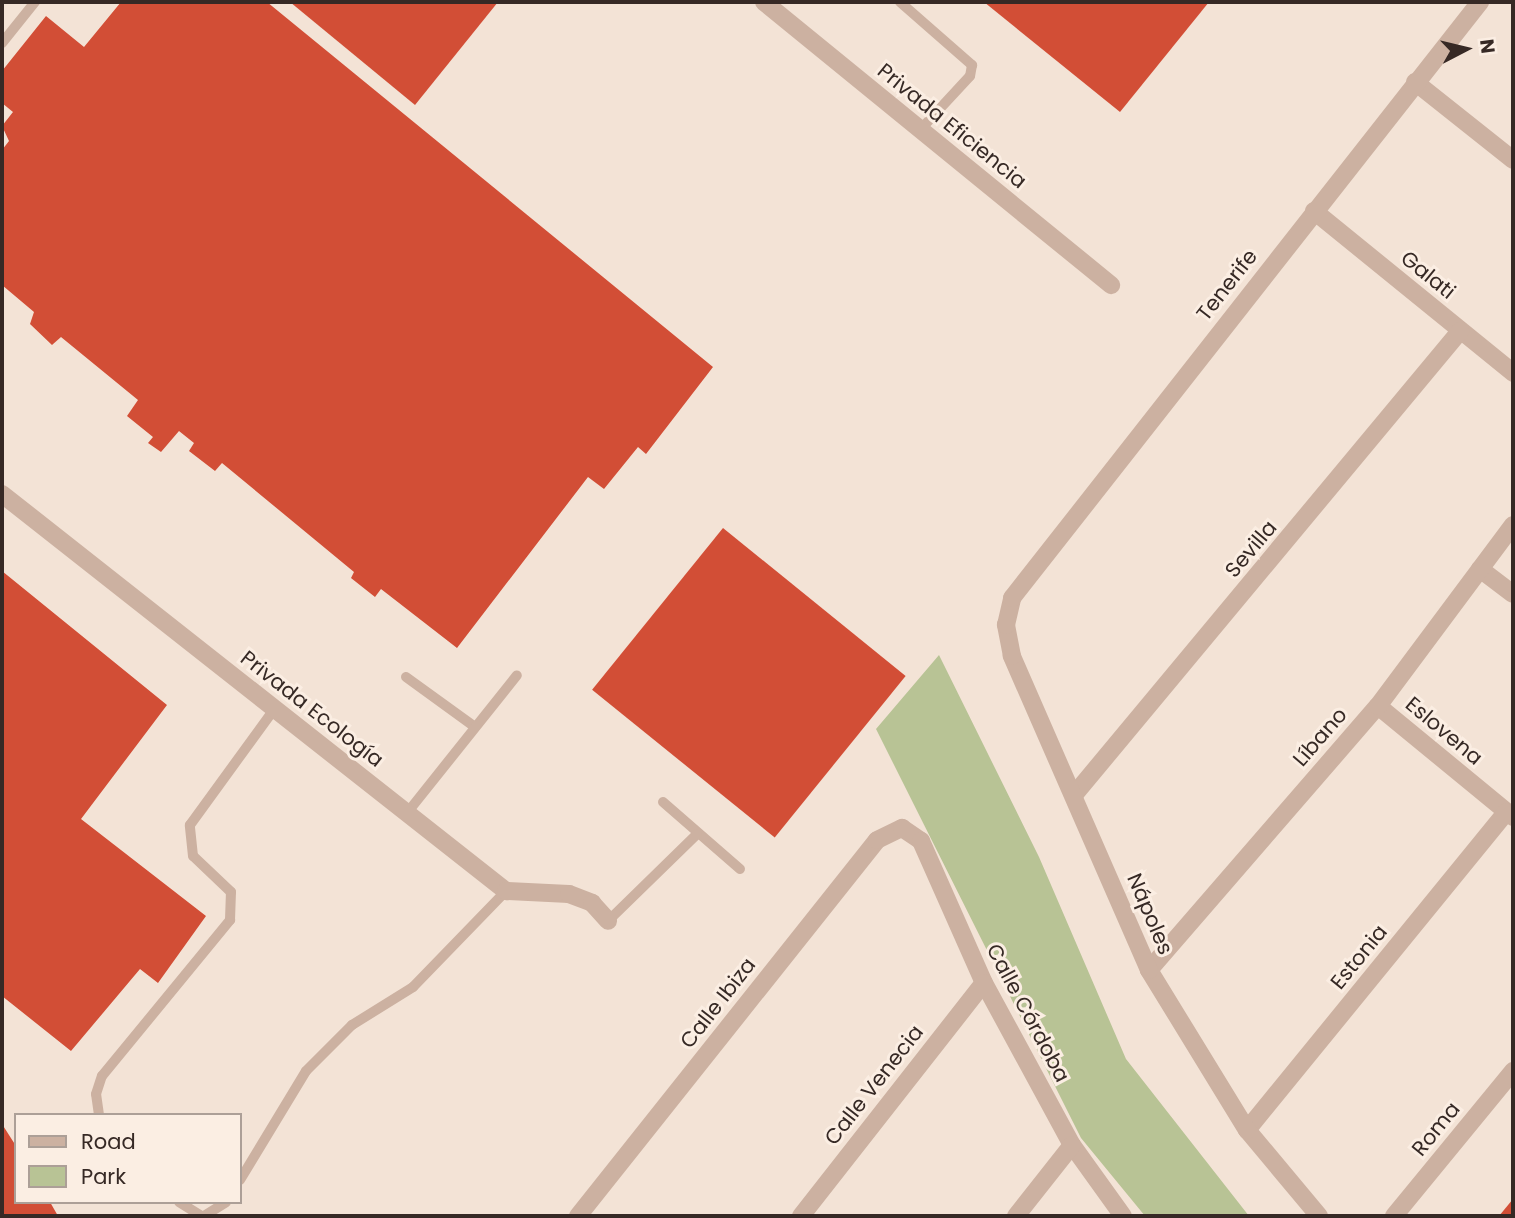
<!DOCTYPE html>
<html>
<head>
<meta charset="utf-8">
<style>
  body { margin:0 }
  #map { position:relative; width:1515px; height:1218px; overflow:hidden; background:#f3e3d6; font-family:Poppins,sans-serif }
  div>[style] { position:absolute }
  .green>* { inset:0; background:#b8c395 }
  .building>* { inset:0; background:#d24e36; transform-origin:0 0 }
  .lane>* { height:10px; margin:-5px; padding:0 5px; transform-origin:5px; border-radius:5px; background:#ccb1a1 }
  .street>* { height:18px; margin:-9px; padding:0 9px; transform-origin:9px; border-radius:9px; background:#ccb1a1 }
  span { translate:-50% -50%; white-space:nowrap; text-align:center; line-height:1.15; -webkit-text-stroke:6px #fbeee3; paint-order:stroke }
  .street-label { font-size:21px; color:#362925 }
  .frame { position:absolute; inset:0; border:4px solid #362925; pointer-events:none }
  .legend { position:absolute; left:14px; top:1113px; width:228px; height:91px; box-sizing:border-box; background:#fbeee3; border:2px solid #ac9f97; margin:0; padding:9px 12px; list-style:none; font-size:21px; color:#362925 }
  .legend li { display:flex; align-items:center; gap:14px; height:35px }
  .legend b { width:35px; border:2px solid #ac9f97 }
  .north { position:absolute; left:1431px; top:14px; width:70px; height:70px; -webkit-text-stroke:5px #fbeee3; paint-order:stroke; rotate:83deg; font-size:19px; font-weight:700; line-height:28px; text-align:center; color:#362925 }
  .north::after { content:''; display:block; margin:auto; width:24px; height:32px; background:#362925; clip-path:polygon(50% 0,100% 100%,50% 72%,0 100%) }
</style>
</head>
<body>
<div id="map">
  <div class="green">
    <div style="clip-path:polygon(939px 655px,1039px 857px,1126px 1059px,1249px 1216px,1145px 1216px,1081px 1138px,876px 729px)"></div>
  </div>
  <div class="building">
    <div style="clip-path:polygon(121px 2px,267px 2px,713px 367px,646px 454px,638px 447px,604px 489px,588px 477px,457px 648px,381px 589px,375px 597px,351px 578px,354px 572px,222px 463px,215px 471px,189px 451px,194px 443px,179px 431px,161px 452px,148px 443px,153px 437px,127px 416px,138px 400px,61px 337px,52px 345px,30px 324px,34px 312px,2px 285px,2px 150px,9px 141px,2px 126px,13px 112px,2px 103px,2px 71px,46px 16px,84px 47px)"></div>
    <div style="clip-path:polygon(290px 2px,498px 2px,415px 105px)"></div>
    <div style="clip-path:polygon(984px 2px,1209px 2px,1120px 112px)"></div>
    <div style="left:723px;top:528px;width:235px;height:208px;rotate:39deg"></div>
    <div style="clip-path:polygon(2px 571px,167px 705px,81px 819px,206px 916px,158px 983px,140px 969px,71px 1051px,2px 996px)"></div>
    <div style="clip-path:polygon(2px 1124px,16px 1146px,16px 1202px,50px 1202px,58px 1216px,2px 1216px)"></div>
    <div style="clip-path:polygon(1513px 1199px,1513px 1216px,1499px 1216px)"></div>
  </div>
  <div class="lane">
    <div style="left:900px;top:2px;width:96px;rotate:41.2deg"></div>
    <div style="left:972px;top:65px;width:11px;rotate:100deg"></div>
    <div style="left:970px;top:76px;width:72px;rotate:132.8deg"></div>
    <div style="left:2px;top:43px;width:53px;rotate:-51.2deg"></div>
    <div style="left:406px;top:677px;width:85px;rotate:35.9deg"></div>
    <div style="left:663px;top:802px;width:102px;rotate:41deg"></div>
    <div style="left:407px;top:813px;width:176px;rotate:-51.4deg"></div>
    <div style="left:608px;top:921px;width:124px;rotate:-44.3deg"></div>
    <div style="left:99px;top:1115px;width:21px;rotate:-98deg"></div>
    <div style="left:96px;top:1094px;width:19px;rotate:-72deg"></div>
    <div style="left:102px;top:1076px;width:202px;rotate:-50.6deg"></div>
    <div style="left:230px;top:920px;width:28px;rotate:-88deg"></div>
    <div style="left:231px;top:892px;width:52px;rotate:-136.5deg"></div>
    <div style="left:193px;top:856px;width:31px;rotate:-96deg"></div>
    <div style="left:190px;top:825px;width:145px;rotate:-54deg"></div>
    <div style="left:240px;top:1180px;width:127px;rotate:-58.8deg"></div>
    <div style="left:306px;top:1071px;width:65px;rotate:-45deg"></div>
    <div style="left:352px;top:1025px;width:72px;rotate:-31.9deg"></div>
    <div style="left:413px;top:987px;width:134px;rotate:-45.9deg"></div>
    <div style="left:179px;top:1202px;width:26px;rotate:32deg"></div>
    <div style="left:204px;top:1216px;width:26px;rotate:-32deg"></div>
  </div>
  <div class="street">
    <div style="left:764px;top:2px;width:448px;rotate:39.2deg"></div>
    <div style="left:1415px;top:82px;width:125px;rotate:38.5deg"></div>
    <div style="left:1314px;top:211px;width:257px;rotate:39.1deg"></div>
    <div style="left:2px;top:494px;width:642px;rotate:38.23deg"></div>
    <div style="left:506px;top:891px;width:63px;rotate:2.7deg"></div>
    <div style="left:569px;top:894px;width:25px;rotate:21deg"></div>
    <div style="left:592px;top:903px;width:24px;rotate:48deg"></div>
    <div style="left:1480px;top:569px;width:41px;rotate:37.1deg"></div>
    <div style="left:1378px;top:706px;width:175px;rotate:39.4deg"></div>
    <div style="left:1074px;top:795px;width:604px;rotate:-50.24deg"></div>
    <div style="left:1149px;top:970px;width:349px;rotate:-49.1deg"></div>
    <div style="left:1378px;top:706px;width:226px;rotate:-53.3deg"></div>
    <div style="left:1247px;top:1130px;width:410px;rotate:-50.8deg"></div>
    <div style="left:578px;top:1216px;width:480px;rotate:-51.5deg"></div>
    <div style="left:877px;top:840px;width:28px;rotate:-26deg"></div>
    <div style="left:902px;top:828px;width:23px;rotate:34deg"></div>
    <div style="left:921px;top:841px;width:155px;rotate:66.1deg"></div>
    <div style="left:984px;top:983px;width:184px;rotate:61.5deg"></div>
    <div style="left:1072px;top:1145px;width:87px;rotate:54.3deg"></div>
    <div style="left:801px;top:1216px;width:296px;rotate:-51.9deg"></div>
    <div style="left:1016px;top:1216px;width:90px;rotate:-51.7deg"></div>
    <div style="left:1319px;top:1216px;width:112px;rotate:-129.9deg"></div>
    <div style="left:1247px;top:1130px;width:188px;rotate:-121.5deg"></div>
    <div style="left:1149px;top:970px;width:343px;rotate:-113.6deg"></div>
    <div style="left:1012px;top:656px;width:32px;rotate:-101deg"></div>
    <div style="left:1006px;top:625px;width:28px;rotate:-77deg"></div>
    <div style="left:1012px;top:598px;width:758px;rotate:-51.86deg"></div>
    <div style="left:1394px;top:1216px;width:188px;rotate:-50.6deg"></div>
  </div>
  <div class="street-label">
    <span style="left:952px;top:126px;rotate:39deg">Privada Eficiencia</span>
    <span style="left:1428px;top:275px;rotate:39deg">Galati</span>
    <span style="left:1227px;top:285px;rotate:-52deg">Tenerife</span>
    <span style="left:1251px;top:549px;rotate:-50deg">Sevilla</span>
    <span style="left:312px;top:709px;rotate:38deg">Privada Ecología</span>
    <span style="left:1444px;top:731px;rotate:40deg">Eslovena</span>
    <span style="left:1320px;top:737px;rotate:-49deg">Líbano</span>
    <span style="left:1150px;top:914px;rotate:67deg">Nápoles</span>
    <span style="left:1359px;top:957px;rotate:-51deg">Estonia</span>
    <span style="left:718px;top:1003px;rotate:-52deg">Calle Ibiza</span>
    <span style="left:1028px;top:1013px;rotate:62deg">Calle Córdoba</span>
    <span style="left:874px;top:1085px;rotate:-52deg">Calle Venecia</span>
    <span style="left:1436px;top:1129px;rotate:-51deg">Roma</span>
  </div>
  <div class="frame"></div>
  <ul class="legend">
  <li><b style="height:9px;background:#ccb1a1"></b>Road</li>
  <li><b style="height:19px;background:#b8c395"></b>Park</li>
  </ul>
  <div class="north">N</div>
</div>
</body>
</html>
